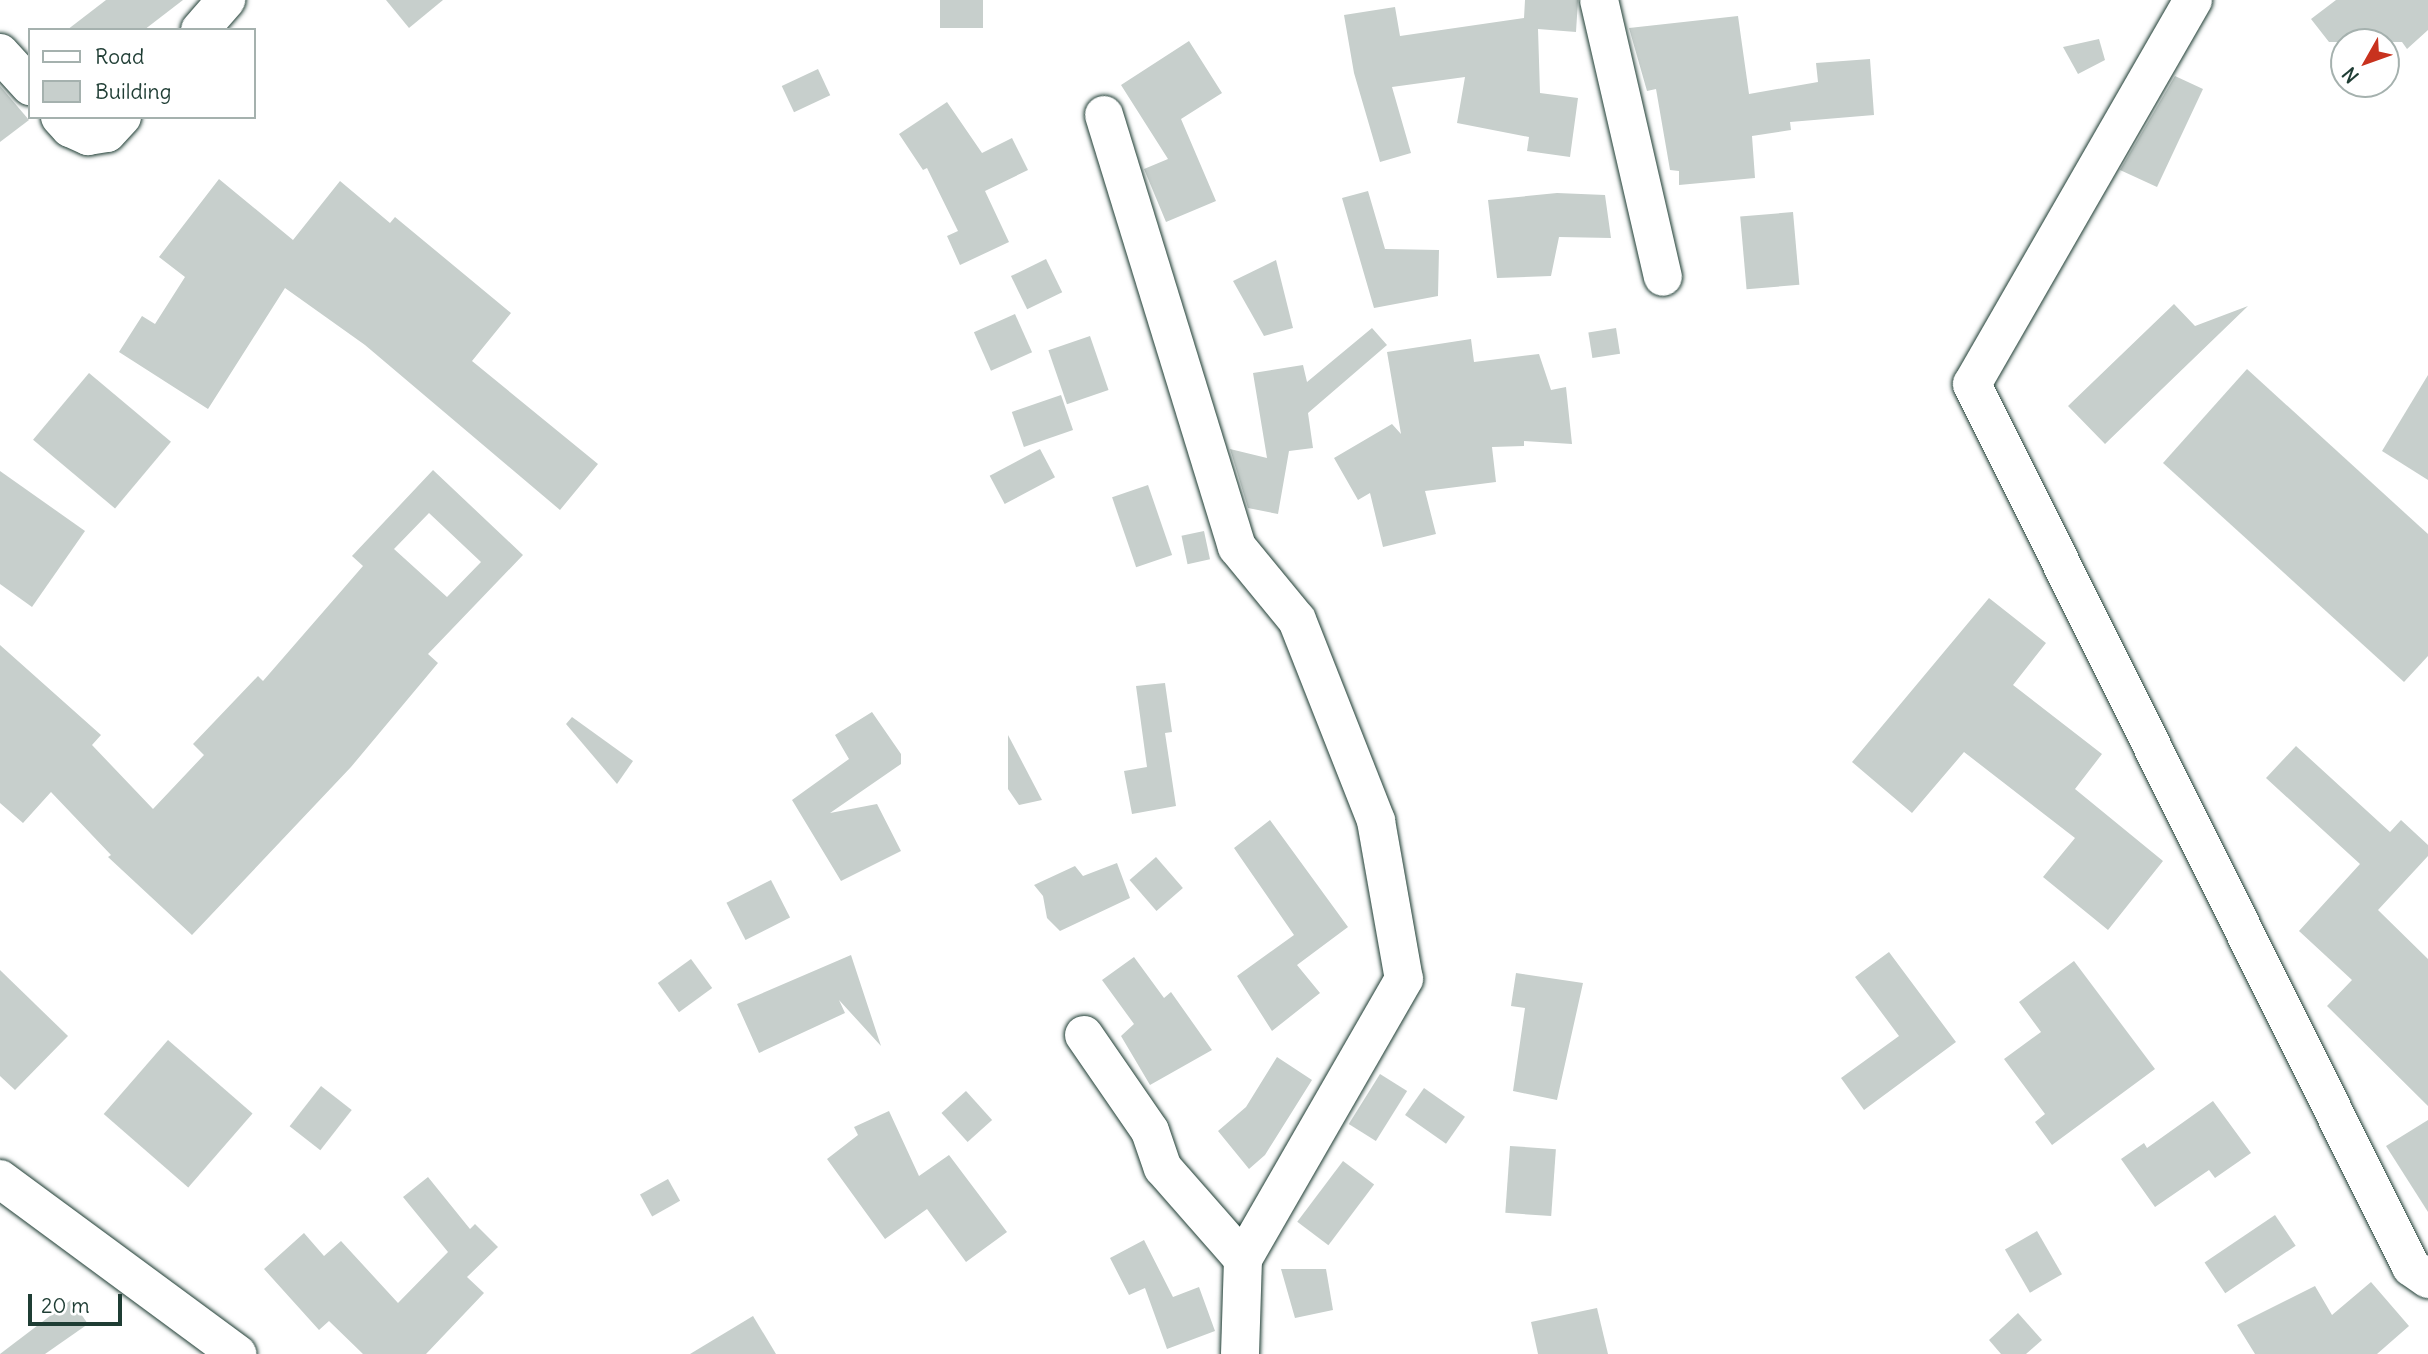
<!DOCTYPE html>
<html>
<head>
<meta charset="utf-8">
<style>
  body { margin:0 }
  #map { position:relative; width:2428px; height:1354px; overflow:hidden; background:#fff; font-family:Delius,sans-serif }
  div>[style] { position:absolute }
  .building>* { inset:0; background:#c7cfcc; transform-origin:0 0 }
  .roads { filter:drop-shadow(0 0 2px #1f3d34) drop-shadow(0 0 2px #1f3d34) }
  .minor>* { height:38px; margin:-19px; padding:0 19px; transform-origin:19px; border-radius:19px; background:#fff }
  span { translate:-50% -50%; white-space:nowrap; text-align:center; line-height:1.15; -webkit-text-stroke:5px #fff; paint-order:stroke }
  .legend { position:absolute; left:28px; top:28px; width:228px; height:91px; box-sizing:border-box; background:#fff; border:2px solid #a5b1ae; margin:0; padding:9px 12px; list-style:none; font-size:21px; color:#1f3d34 }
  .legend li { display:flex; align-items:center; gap:14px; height:35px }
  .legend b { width:35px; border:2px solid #a5b1ae }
  .north { position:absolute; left:2330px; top:28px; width:70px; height:70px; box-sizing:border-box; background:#fff; border:2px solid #a5b1ae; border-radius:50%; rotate:230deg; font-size:19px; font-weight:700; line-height:28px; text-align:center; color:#1f3d34 }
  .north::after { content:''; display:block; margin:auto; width:24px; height:32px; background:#c8321e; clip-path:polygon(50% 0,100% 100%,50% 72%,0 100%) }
  .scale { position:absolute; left:28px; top:1294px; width:94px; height:32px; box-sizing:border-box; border:4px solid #1f3d34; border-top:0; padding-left:9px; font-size:21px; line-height:24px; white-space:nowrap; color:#1f3d34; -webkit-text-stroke:5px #fff; paint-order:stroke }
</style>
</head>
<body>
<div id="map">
  <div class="building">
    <div style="clip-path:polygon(106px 0,183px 0,144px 30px,67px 30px)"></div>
    <div style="clip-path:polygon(386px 0,443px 0,409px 28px)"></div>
    <div style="left:940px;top:0;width:43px;height:28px"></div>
    <div style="clip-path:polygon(1525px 0,1578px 0,1576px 32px,1538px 29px,1540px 93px,1578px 98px,1570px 157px,1527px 151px,1529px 137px,1457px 123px,1465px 77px,1392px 87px,1411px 153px,1380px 162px,1354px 73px,1344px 15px,1395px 7px,1400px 36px,1524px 18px)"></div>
    <div style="clip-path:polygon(2336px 0,2428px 0,2428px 30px,2407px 49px,2402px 42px,2329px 42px,2311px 19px)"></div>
    <div style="clip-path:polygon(1738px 16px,1749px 94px,1818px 82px,1816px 63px,1870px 59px,1874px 115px,1790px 122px,1791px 130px,1752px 136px,1755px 178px,1679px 185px,1679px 171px,1670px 170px,1656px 89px,1647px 91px,1629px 28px)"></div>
    <div style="clip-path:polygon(2099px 39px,2105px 60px,2078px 74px,2063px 47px)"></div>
    <div style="clip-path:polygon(1189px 41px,1222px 93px,1181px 119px,1216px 201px,1166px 222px,1144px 169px,1168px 159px,1121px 85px)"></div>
    <div style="left:818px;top:69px;width:29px;height:40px;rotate:65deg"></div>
    <div style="clip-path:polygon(2175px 76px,2203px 89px,2157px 187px,2120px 170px)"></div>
    <div style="clip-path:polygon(0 86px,29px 120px,0 142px)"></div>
    <div style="clip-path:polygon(947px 102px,982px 153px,1012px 138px,1028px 170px,985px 191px,1009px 242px,960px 265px,947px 236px,958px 231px,927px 168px,923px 170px,899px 134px)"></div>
    <div style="clip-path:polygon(219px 179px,293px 240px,340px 181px,390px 223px,395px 217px,511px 313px,472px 361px,598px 464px,560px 510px,365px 345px,285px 288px,208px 409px,119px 352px,142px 316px,155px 324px,185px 277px,159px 257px)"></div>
    <div style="clip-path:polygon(1368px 191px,1385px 249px,1439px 250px,1438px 296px,1374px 308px,1342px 198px)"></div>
    <div style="clip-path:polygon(1557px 193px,1605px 195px,1611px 238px,1559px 237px,1551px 276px,1497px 278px,1488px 200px)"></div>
    <div style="left:1793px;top:212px;width:73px;height:53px;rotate:85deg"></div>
    <div style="left:1046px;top:259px;width:37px;height:39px;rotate:64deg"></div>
    <div style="clip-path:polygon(1276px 260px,1293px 328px,1264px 336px,1233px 281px)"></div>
    <div style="clip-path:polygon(2174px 304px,2195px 326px,2248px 306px,2105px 444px,2068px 406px)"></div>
    <div style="left:1015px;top:314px;width:42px;height:45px;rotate:66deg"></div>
    <div style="clip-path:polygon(1372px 328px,1387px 345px,1308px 413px,1313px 448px,1289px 451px,1278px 514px,1248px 508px,1230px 449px,1267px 458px,1253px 373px,1303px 365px,1307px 382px)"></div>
    <div style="left:1616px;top:328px;width:26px;height:28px;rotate:81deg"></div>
    <div style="left:1090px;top:336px;width:57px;height:44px;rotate:71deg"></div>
    <div style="clip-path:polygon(1471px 339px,1474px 362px,1539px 354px,1551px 390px,1566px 387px,1572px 444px,1524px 441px,1524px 446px,1492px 447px,1496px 482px,1425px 491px,1436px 534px,1383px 547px,1370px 493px,1358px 500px,1334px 458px,1392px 424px,1401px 434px,1387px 352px)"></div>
    <div style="clip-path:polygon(2247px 369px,2428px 534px,2428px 656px,2404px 682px,2163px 463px)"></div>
    <div style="left:89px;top:373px;width:107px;height:87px;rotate:40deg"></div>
    <div style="clip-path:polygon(2428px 375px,2428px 480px,2382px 451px)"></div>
    <div style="left:1061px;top:395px;width:37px;height:52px;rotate:71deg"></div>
    <div style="left:1040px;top:449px;width:32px;height:57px;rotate:62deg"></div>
    <div style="clip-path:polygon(evenodd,433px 470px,523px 555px,428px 654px,438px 663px,351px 767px,192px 935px,108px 857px,111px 855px,51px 792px,23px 823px,0 803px,0 645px,101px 735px,92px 745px,153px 809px,204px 755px,193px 744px,258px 676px,263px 681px,363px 566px,352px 556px,433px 470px,429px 513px,481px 562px,447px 597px,394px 549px,429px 513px)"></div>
    <div style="clip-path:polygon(0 471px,85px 531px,32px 607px,0 584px)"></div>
    <div style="left:1148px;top:485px;width:74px;height:38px;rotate:71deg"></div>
    <div style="left:1204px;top:531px;width:29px;height:23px;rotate:78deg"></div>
    <div style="clip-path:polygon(1989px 598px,2046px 643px,2013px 685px,2102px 754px,2075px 789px,2163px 861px,2108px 930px,2043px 877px,2075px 838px,1964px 752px,1912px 813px,1852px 762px)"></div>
    <div style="clip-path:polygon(1165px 683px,1172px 732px,1165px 733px,1176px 806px,1132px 814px,1124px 771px,1147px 767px,1136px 686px)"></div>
    <div style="clip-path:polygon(872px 712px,901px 754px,901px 764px,830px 813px,877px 804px,901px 851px,841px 881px,792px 800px,849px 759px,835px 735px)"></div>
    <div style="clip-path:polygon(572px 717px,633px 761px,617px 784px,566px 724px)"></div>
    <div style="clip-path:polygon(1008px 735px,1042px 800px,1019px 805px,1008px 789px)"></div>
    <div style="clip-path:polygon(2296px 746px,2390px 832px,2401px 820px,2428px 845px,2428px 856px,2378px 910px,2428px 959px,2428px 1106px,2327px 1006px,2352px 980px,2299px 931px,2360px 864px,2266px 778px)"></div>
    <div style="clip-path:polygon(1270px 820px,1348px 927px,1297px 965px,1320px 993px,1272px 1031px,1237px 976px,1294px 935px,1234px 848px)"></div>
    <div style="left:1156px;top:857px;width:41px;height:35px;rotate:49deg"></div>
    <div style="clip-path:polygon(1117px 863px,1130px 898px,1060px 931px,1047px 918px,1043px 896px,1034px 885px,1075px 866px,1083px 876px)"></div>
    <div style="left:771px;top:880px;width:42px;height:50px;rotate:63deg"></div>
    <div style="clip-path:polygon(1889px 952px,1956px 1042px,1864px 1110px,1841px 1078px,1899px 1036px,1855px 977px)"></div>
    <div style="clip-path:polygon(851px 955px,881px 1046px,839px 1000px,845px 1013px,759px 1053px,737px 1004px)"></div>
    <div style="clip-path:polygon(1134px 957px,1164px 998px,1171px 992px,1212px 1050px,1150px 1085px,1121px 1036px,1134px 1024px,1102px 980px)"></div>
    <div style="left:691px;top:959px;width:36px;height:41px;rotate:54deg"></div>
    <div style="clip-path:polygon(2074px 961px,2155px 1069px,2052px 1145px,2035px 1122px,2045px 1114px,2004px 1059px,2041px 1032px,2019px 1002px)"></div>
    <div style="clip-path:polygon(0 970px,68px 1036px,15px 1090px,0 1076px)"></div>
    <div style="clip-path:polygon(1516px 973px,1583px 983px,1557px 1100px,1513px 1091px,1525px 1008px,1511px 1006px)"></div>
    <div style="left:168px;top:1040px;width:112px;height:98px;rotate:41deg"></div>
    <div style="clip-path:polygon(1277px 1057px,1312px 1080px,1265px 1155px,1249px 1169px,1218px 1131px,1246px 1107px)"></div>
    <div style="left:1380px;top:1074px;width:32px;height:59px;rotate:32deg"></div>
    <div style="left:321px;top:1086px;width:39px;height:51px;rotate:38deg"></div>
    <div style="left:1424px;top:1088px;width:50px;height:33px;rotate:35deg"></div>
    <div style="left:966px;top:1091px;width:39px;height:33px;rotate:48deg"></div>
    <div style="clip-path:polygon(2213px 1101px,2251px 1153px,2215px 1178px,2209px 1170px,2155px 1207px,2121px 1159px,2144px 1143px,2147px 1148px)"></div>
    <div style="clip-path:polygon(889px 1111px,919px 1176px,949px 1155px,1007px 1232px,966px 1262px,927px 1209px,885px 1239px,827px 1159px,858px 1135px,854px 1127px)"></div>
    <div style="clip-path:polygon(2428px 1120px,2428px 1212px,2386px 1146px)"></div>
    <div style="left:1510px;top:1146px;width:46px;height:67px;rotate:4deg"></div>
    <div style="left:1343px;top:1161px;width:39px;height:76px;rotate:37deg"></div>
    <div style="clip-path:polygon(428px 1177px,470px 1229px,475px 1224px,498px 1247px,467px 1277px,484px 1293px,426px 1354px,363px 1354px,329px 1321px,319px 1330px,264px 1269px,304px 1233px,324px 1256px,341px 1241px,398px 1303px,448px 1252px,403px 1197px)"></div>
    <div style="left:668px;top:1179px;width:25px;height:32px;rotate:61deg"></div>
    <div style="left:2275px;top:1215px;width:37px;height:85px;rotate:56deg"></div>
    <div style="left:2037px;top:1231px;width:50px;height:37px;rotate:60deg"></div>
    <div style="clip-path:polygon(1144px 1240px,1173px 1297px,1199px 1287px,1215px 1331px,1167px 1349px,1145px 1288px,1129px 1295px,1110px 1258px)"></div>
    <div style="clip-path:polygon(1281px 1269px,1326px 1269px,1333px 1310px,1295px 1318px)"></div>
    <div style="clip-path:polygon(2371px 1282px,2409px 1326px,2377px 1354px,2255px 1354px,2237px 1325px,2315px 1286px,2332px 1315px)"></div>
    <div style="clip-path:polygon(71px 1300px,88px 1324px,45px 1354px,0 1354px)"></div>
    <div style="clip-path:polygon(1597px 1308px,1608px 1354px,1538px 1354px,1531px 1322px)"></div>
    <div style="clip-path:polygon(2018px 1313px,2042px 1340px,2026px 1354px,2001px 1354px,1989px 1340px)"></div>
    <div style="clip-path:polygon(753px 1316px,776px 1354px,690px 1354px)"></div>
  </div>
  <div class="roads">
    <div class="minor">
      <div style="left:1599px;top:0;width:284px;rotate:77deg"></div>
      <div style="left:2193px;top:0;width:443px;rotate:119.9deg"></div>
      <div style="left:1972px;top:384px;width:986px;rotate:63.56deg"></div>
      <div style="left:2411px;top:1267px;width:21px;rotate:35deg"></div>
      <div style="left:200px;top:30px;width:40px;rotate:-49deg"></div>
      <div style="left:0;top:53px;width:45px;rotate:47.7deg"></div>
      <div style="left:1104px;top:115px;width:452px;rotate:72.9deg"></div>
      <div style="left:1237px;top:547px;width:94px;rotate:50.6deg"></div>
      <div style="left:1297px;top:620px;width:216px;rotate:68.5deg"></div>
      <div style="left:1376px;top:821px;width:160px;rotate:80deg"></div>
      <div style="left:1404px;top:979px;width:323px;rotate:119.9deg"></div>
      <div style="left:1243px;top:1259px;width:95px;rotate:91.8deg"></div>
      <div style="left:60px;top:117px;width:15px;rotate:48deg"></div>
      <div style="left:70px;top:128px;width:20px;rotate:24deg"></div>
      <div style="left:88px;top:136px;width:19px;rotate:-9deg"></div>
      <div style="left:107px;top:133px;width:22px;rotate:-47deg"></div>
      <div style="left:1084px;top:1035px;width:116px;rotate:55.5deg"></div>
      <div style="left:1150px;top:1131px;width:39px;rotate:71deg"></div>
      <div style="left:1163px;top:1168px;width:121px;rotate:48.7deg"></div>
      <div style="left:0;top:1179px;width:295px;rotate:36.4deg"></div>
    </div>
  </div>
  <ul class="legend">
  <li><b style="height:9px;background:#fff"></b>Road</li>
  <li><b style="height:19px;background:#c7cfcc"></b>Building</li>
  </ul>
  <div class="north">N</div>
  <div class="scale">20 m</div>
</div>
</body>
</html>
